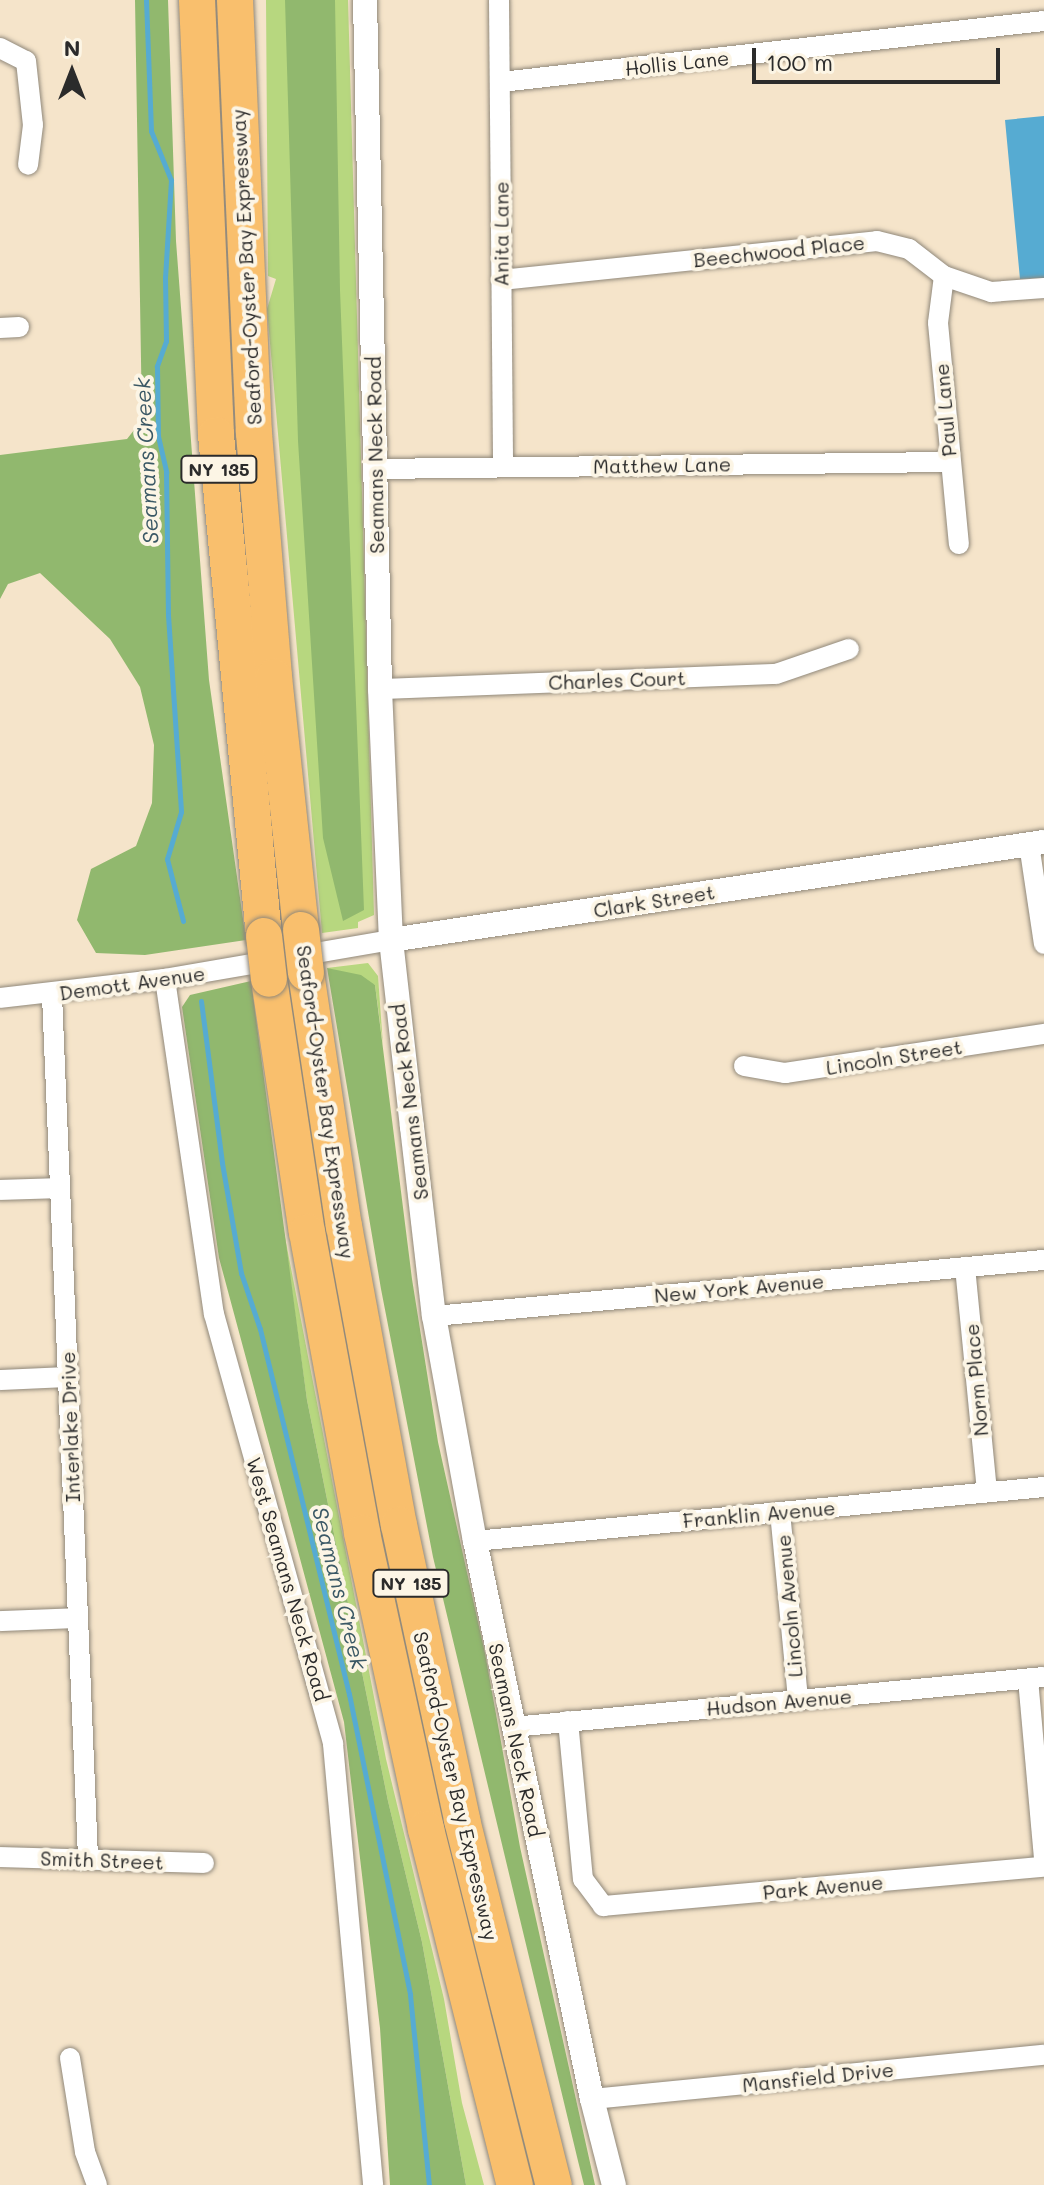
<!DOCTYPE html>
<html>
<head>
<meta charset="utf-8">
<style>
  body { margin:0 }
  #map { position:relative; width:1044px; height:2185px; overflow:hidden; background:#f5e4ca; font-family:Mali,sans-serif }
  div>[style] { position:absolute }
  .green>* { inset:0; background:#b7d77f }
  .forest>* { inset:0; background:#91b86e }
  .water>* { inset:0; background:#56abd2 }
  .stream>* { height:5px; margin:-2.5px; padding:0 2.5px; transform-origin:2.5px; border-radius:2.5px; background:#56abd2 }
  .roads { filter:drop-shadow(0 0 2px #90887a) drop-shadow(0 0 2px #90887a) }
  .minor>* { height:20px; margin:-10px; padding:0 10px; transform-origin:10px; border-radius:10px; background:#fff }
  .tertiary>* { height:24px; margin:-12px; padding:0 12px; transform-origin:12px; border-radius:12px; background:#fff }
  .motorway>* { height:36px; margin:-18px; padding:0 18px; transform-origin:18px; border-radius:18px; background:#f9bf6d }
  .bridges { filter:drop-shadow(0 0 2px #90887a) drop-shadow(0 0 2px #90887a) }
  .motorway-bridge>* { height:36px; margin:-18px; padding:0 18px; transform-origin:18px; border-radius:18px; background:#f9bf6d }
  span { translate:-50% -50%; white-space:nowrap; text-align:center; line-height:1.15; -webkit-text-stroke:8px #fcf5e5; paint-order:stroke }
  .shield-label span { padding:2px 6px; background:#fcf5e5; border:2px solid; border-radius:6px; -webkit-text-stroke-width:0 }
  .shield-label { font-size:18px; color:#2b2b2b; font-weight:700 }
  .street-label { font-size:20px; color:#2b2b2b }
  .water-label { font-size:22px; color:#3a5865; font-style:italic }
  .north { position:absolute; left:32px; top:32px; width:80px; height:80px; -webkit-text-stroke:6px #fcf5e5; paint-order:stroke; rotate:0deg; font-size:22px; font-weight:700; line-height:32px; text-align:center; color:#2b2b2b }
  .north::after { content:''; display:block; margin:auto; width:28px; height:36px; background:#2b2b2b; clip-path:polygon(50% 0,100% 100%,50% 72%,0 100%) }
  .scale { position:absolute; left:752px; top:48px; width:248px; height:36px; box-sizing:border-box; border:4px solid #2b2b2b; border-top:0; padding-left:10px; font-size:24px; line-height:28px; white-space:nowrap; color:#2b2b2b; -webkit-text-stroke:6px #fcf5e5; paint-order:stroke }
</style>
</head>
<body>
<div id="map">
  <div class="green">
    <div style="clip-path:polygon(266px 0,348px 0,374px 915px,358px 922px,358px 928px,322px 933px,267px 309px,276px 279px,268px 276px)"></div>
    <div style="clip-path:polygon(368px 963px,378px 976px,383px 1045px,375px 985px,327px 968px)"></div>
    <div style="clip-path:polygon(283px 1227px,386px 1759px,444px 1999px,462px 2103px,484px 2185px,466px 2185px,422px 1942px,388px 1801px,307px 1400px)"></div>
  </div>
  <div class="forest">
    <div style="clip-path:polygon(135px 0,168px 0,176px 241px,209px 680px,246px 940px,145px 955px,96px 953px,77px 920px,91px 869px,136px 846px,152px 803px,154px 745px,140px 687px,110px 639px,40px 573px,8px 584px,0 599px,0 455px,127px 439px,142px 420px)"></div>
    <div style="clip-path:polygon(285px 0,335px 0,340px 290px,364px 910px,343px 921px,323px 838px,298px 441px)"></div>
    <div style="clip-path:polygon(327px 968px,361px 975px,375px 985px,412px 1279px,438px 1442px,485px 1653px,520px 1847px,595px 2185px,584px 2185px,578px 2161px,433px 1557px,381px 1289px)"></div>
    <div style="clip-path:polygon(251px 981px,307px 1400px,388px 1801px,422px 1942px,466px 2185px,390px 2185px,380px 2028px,344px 1722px,219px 1258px,182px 1007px,190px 995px)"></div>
  </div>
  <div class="water">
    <div style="clip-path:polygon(1044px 116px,1044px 278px,1020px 279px,1005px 120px)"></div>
  </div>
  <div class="stream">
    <div style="left:146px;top:0;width:131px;rotate:87.8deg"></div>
    <div style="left:151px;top:131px;width:53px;rotate:67.8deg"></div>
    <div style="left:171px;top:180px;width:97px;rotate:93.5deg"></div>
    <div style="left:165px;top:277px;width:64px;rotate:89.1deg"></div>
    <div style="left:166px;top:341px;width:27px;rotate:110deg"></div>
    <div style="left:157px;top:366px;width:70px;rotate:89.2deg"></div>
    <div style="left:158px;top:436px;width:37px;rotate:77deg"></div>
    <div style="left:166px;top:472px;width:143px;rotate:89.2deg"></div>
    <div style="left:168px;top:615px;width:197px;rotate:86.2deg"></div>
    <div style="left:181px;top:812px;width:49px;rotate:106.6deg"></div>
    <div style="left:167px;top:859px;width:64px;rotate:75.5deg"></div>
    <div style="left:201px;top:1001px;width:163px;rotate:82.6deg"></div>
    <div style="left:222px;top:1163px;width:112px;rotate:80.2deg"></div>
    <div style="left:241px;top:1273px;width:59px;rotate:71.3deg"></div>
    <div style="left:260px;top:1329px;width:376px;rotate:76.3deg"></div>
    <div style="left:349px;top:1694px;width:307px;rotate:78.5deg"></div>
    <div style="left:410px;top:1995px;width:191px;rotate:84.3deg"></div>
  </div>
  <div class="roads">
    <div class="minor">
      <div style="left:499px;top:0;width:467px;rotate:89.5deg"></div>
      <div style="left:0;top:48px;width:29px;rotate:27deg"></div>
      <div style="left:26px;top:61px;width:64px;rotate:83.8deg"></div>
      <div style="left:33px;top:125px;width:40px;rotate:97.1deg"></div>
      <div style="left:501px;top:82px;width:546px;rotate:-6.41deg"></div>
      <div style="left:944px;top:276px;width:47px;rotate:97.3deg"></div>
      <div style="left:938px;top:323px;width:222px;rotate:84.6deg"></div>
      <div style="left:501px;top:280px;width:378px;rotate:-5.9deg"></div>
      <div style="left:877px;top:241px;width:33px;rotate:14deg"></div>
      <div style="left:909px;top:249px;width:44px;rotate:37.6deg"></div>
      <div style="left:944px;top:276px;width:50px;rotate:18.8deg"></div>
      <div style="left:991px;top:292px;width:53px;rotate:-4.3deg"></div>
      <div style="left:0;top:328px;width:19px;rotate:-3deg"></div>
      <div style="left:375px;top:469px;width:574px;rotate:-0.7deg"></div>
      <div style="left:380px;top:689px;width:396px;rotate:-2.2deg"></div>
      <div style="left:776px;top:674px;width:77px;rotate:-18.9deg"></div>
      <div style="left:1029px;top:844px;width:101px;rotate:81.5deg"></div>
      <div style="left:165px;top:979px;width:339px;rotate:81.7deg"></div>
      <div style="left:214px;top:1314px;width:446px;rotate:74.5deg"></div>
      <div style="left:333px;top:1744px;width:443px;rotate:84.8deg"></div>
      <div style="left:52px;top:995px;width:865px;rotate:87.61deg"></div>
      <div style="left:0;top:998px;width:166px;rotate:-6.6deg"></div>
      <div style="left:165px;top:979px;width:229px;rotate:-9.8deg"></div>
      <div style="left:744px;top:1066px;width:42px;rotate:9.7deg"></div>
      <div style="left:785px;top:1073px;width:262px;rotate:-8.6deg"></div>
      <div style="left:0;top:1190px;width:60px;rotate:-1.9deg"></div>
      <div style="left:965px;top:1267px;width:226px;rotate:84.4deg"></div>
      <div style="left:434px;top:1316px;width:613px;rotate:-5.25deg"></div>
      <div style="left:0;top:1380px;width:68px;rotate:-2.5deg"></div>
      <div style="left:780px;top:1512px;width:189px;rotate:84.5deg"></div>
      <div style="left:475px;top:1541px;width:572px;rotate:-5.42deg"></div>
      <div style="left:0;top:1621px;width:78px;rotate:-2.2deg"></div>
      <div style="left:1028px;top:1679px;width:179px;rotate:84.9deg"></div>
      <div style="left:568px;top:1721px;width:159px;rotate:84.6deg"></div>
      <div style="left:583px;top:1879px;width:34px;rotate:53deg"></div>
      <div style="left:603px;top:1906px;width:443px;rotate:-5.1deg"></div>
      <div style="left:513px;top:1727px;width:533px;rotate:-5.38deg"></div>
      <div style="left:0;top:1857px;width:204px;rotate:1.7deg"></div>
      <div style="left:70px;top:2058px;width:95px;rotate:80.9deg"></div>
      <div style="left:85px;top:2152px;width:35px;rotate:70deg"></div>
      <div style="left:592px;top:2099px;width:454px;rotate:-5.6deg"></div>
    </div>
    <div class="tertiary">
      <div style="left:365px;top:0;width:689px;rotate:88.75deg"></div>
      <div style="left:380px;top:689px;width:251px;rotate:87.5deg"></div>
      <div style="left:391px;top:940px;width:188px;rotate:83.6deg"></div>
      <div style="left:412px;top:1127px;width:190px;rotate:83.4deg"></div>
      <div style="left:434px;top:1316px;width:229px;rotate:79.7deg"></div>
      <div style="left:475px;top:1541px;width:570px;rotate:78.16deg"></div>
      <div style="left:592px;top:2099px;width:89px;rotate:75.7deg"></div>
      <div style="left:391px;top:940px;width:660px;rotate:-8.54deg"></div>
    </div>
    <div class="motorway">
      <div style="left:197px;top:0;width:435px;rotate:87.5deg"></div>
      <div style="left:216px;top:435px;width:503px;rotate:84.53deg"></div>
      <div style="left:235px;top:0;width:433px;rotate:87.5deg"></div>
      <div style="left:254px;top:433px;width:245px;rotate:85.3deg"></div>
      <div style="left:274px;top:677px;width:254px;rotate:83.9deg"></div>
      <div style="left:306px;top:973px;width:256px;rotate:81.5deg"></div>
      <div style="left:344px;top:1226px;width:304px;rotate:79.6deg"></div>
      <div style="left:399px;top:1525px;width:302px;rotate:77.9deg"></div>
      <div style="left:462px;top:1820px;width:376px;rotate:75.9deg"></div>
      <div style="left:269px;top:979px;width:256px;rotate:81.5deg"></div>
      <div style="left:307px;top:1232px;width:306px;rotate:79.6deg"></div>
      <div style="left:362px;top:1533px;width:303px;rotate:77.8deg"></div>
      <div style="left:426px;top:1829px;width:367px;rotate:76deg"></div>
    </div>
  </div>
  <div class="bridges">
    <div class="motorway-bridge">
      <div style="left:301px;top:930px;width:43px;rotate:83.4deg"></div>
      <div style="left:264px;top:936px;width:43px;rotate:83.4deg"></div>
    </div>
  </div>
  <div class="shield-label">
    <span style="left:219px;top:469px">NY 135</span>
    <span style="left:411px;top:1583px">NY 135</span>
  </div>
  <div class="street-label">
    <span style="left:677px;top:63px;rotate:-6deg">Hollis Lane</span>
    <span style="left:501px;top:234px;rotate:-90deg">Anita Lane</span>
    <span style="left:779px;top:251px;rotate:-6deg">Beechwood Place</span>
    <span style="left:246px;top:267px;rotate:-93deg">Seaford-Oyster Bay Expressway</span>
    <span style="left:945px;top:410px;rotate:-95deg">Paul Lane</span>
    <span style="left:375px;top:455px;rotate:-91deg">Seamans Neck Road</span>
    <span style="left:662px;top:465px;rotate:-1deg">Matthew Lane</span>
    <span style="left:617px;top:680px;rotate:-2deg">Charles Court</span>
    <span style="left:654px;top:901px;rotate:-9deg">Clark Street</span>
    <span style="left:132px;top:983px;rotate:-8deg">Demott Avenue</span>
    <span style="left:894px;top:1057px;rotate:-9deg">Lincoln Street</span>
    <span style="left:326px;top:1102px;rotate:82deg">Seaford-Oyster Bay Expressway</span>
    <span style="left:409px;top:1102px;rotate:-97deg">Seamans Neck Road</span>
    <span style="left:739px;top:1288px;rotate:-5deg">New York Avenue</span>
    <span style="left:976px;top:1380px;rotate:-95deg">Norm Place</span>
    <span style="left:70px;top:1427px;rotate:-92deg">Interlake Drive</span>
    <span style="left:759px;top:1514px;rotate:-5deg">Franklin Avenue</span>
    <span style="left:288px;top:1579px;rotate:74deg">West Seamans Neck Road</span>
    <span style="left:789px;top:1606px;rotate:-95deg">Lincoln Avenue</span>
    <span style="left:779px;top:1702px;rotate:-5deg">Hudson Avenue</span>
    <span style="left:516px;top:1740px;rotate:78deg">Seamans Neck Road</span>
    <span style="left:456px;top:1786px;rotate:77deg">Seaford-Oyster Bay Expressway</span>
    <span style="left:102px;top:1860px;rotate:2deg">Smith Street</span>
    <span style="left:823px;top:1887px;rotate:-5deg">Park Avenue</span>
    <span style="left:818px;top:2077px;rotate:-6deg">Mansfield Drive</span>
  </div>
  <div class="water-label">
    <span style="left:146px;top:461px;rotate:-93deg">Seamans Creek</span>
    <span style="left:340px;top:1588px;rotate:76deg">Seamans Creek</span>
  </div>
  <div class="north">N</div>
  <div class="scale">100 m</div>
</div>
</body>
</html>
